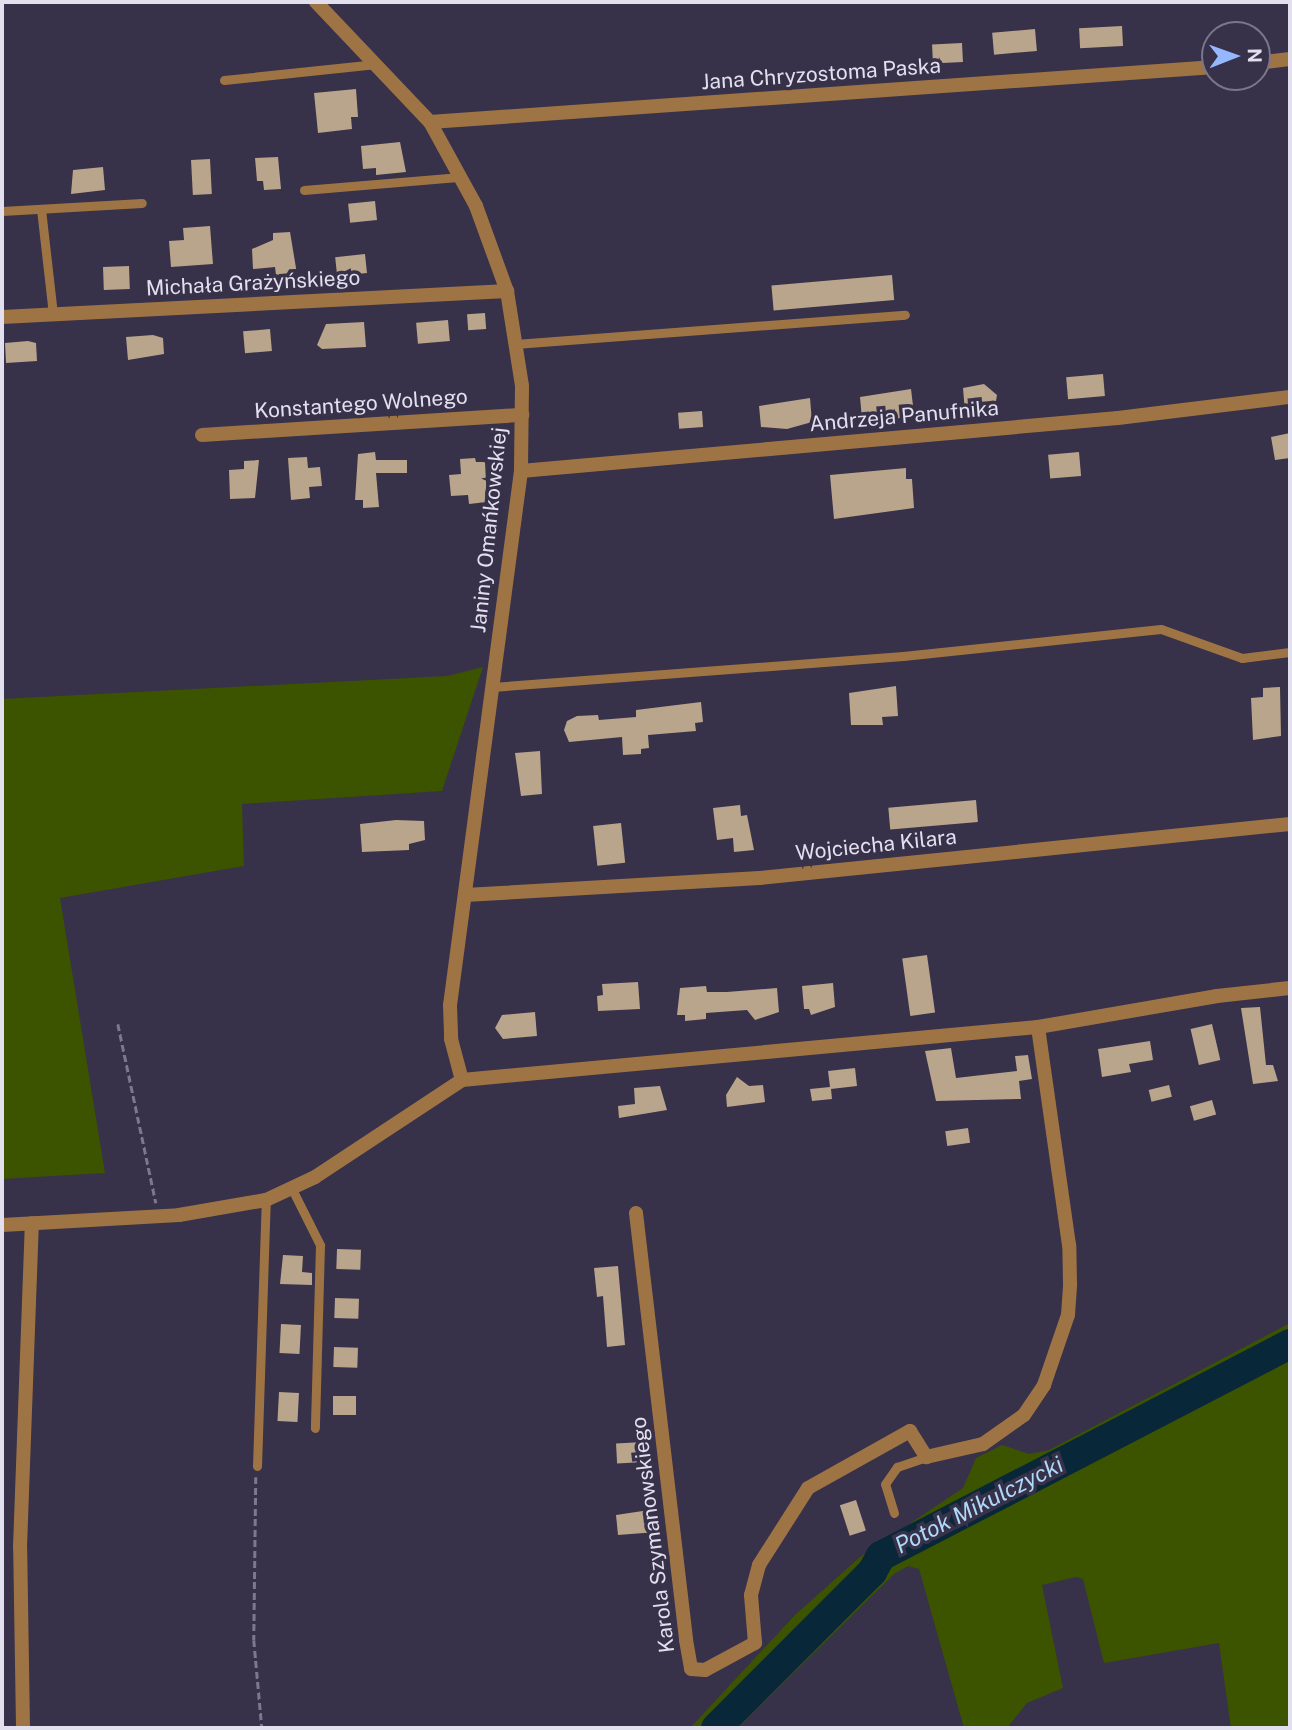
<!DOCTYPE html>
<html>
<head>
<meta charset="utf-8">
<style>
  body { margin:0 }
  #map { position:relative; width:1292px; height:1730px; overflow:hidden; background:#373149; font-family:"Public Sans",sans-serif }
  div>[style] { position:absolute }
  .green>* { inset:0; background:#3c5300 }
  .river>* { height:30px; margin:-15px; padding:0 15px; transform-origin:15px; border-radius:15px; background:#082739 }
  .building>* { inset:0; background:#b9a58c; transform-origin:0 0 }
  .path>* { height:2.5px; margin-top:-1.25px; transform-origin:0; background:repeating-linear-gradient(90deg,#7d788d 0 7px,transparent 0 10.5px) }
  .service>* { height:9px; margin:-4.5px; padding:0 4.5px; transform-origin:4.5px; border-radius:4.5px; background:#9f7445 }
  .minor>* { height:14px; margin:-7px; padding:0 7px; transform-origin:7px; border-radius:7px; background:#9f7445 }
  .tertiary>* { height:14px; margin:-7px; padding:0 7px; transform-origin:7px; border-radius:7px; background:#9f7445 }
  span { translate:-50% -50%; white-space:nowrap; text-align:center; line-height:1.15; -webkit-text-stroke:7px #373149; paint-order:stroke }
  .street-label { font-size:21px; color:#e2dfee }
  .water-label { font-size:23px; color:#aed9f7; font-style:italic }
  .frame { position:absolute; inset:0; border:4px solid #e2dfee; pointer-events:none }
  .north { position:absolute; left:1201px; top:21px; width:70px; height:70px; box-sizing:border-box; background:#373149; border:2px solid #7b778b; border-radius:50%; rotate:89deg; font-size:19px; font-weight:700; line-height:28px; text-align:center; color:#e2dfee }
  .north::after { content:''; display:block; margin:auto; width:24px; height:32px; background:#94b7fd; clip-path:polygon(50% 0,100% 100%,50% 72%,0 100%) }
</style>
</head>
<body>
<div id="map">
  <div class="green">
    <div style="clip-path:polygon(483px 667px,442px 791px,242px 804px,244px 866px,60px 898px,105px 1173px,2px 1179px,2px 699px,447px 676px)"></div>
    <div style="clip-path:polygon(1290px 1323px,1290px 1728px,1231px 1728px,1219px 1643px,1104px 1663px,1083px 1579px,1076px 1577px,1042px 1585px,1063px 1688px,1027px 1703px,1007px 1728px,964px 1728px,919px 1569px,908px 1566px,894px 1574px,738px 1728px,690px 1728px,795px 1615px,860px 1557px,963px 1488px,976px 1458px,1002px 1445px,1029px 1454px,1049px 1450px)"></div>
  </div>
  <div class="river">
    <div style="left:716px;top:1728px;width:221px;rotate:-45deg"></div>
    <div style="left:872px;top:1572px;width:18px;rotate:-61deg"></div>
    <div style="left:881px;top:1556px;width:461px;rotate:-27.4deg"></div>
  </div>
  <div class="building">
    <div style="left:1122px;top:26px;width:20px;height:43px;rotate:87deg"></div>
    <div style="left:1035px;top:29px;width:22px;height:43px;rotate:85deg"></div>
    <div style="left:962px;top:43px;width:19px;height:30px;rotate:87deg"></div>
    <div style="clip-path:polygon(356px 89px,358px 117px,351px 117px,352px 129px,318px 133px,314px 93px)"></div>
    <div style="clip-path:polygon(400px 142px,406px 172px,376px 175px,376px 168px,363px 169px,361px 146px)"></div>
    <div style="clip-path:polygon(278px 157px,281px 189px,264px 190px,263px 181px,257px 181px,255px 158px)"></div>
    <div style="left:210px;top:159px;width:35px;height:19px;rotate:87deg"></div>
    <div style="clip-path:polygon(103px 167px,105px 190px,71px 194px,73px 170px)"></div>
    <div style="left:375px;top:201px;width:19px;height:27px;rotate:84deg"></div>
    <div style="clip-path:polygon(210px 226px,213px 264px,171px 267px,169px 241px,184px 240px,183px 228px)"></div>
    <div style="clip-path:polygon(290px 232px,297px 274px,276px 275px,275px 267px,253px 269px,252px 249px,273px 240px,273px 233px)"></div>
    <div style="left:365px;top:254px;width:19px;height:30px;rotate:84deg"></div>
    <div style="left:129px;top:266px;width:23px;height:26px;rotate:88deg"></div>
    <div style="left:892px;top:275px;width:25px;height:121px;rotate:85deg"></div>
    <div style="left:485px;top:313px;width:16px;height:18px;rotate:86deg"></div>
    <div style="left:448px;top:320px;width:21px;height:32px;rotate:85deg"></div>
    <div style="clip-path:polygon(364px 322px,366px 347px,322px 349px,317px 345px,326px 324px)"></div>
    <div style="left:270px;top:329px;width:22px;height:27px;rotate:85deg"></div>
    <div style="clip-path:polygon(153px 335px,163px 338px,164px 354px,128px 360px,126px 337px)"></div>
    <div style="clip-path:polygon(28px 341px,36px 343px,37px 361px,6px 363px,5px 343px)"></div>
    <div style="left:1103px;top:374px;width:22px;height:37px;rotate:85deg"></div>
    <div style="clip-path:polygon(984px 384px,997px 395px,995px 407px,965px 412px,963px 388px)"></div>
    <div style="clip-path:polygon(911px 389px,914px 414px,889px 421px,862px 419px,860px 397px)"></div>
    <div style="clip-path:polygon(810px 398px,812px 422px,787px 429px,761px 427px,759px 406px)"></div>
    <div style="left:702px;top:411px;width:16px;height:24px;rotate:86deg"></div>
    <div style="clip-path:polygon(1290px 433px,1290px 458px,1275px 460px,1271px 437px)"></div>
    <div style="clip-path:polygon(375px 452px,376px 460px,407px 460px,407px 473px,376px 473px,379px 507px,363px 508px,363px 500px,355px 500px,358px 454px)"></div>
    <div style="left:1079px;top:452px;width:24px;height:31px;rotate:85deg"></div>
    <div style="clip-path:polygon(307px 457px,308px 468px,320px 467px,322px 486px,309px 487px,310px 498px,291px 500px,288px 458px)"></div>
    <div style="clip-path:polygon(475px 458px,476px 462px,485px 462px,487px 502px,469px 504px,468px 495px,451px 496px,449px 475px,461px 474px,460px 459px)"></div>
    <div style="clip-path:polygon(259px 460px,255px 498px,230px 499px,229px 470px,244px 469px,244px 461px)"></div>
    <div style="clip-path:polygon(906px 468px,906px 479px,912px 479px,914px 508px,834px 519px,830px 475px)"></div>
    <div style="clip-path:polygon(896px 686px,898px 716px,882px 717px,883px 725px,851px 725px,849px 693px)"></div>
    <div style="clip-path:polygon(1280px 687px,1281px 736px,1253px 740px,1251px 698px,1263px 697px,1263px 688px)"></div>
    <div style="clip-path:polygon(701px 702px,703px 722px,695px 723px,696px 731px,648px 735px,649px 748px,641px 749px,641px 754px,623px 755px,622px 737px,569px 742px,564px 730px,567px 721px,577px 716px,598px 715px,599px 720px,636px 717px,636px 710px)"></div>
    <div style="clip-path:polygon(540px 751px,542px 794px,521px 796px,515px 753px)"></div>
    <div style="left:976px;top:800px;width:22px;height:88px;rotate:85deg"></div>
    <div style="clip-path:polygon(740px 805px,741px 816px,747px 815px,754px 850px,734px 852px,733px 838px,717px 840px,713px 808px)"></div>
    <div style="clip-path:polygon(396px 820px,424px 821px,425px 840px,409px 844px,409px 850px,362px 852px,360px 824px)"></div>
    <div style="left:621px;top:823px;width:40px;height:28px;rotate:84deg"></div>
    <div style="left:927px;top:955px;width:58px;height:25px;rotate:82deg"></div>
    <div style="clip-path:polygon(638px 982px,640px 1009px,598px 1011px,597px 996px,603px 995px,602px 984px)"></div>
    <div style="clip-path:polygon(833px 983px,835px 1007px,811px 1015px,809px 1009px,804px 1009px,802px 986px)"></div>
    <div style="clip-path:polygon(706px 986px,707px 992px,727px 992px,777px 988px,779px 1012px,755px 1020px,747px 1010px,706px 1013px,706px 1019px,685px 1021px,685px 1015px,677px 1015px,680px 988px)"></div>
    <div style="clip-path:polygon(1260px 1007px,1266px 1065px,1273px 1065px,1278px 1081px,1253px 1084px,1241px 1008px)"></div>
    <div style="clip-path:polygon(535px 1012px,537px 1036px,503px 1039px,495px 1028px,502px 1015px)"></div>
    <div style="left:1212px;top:1024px;width:37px;height:22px;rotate:77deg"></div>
    <div style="clip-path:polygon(1150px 1041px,1153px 1060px,1129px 1064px,1131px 1072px,1102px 1077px,1098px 1049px)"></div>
    <div style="clip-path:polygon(951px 1048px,956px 1078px,1017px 1071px,1015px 1056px,1028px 1055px,1032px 1079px,1019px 1081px,1021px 1099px,936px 1101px,925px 1051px)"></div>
    <div style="clip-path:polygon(855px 1068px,857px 1086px,831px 1089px,832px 1099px,812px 1101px,810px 1089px,830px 1087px,828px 1071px)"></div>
    <div style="clip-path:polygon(737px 1077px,749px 1086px,763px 1085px,765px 1102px,727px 1107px,726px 1095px)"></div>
    <div style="left:1169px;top:1085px;width:12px;height:21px;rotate:76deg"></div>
    <div style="clip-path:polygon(660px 1086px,667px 1110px,619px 1118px,618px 1106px,635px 1104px,634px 1088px)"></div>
    <div style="left:1212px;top:1100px;width:15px;height:23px;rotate:74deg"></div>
    <div style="left:968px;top:1128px;width:15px;height:23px;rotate:82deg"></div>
    <div style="left:337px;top:1249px;width:24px;height:20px;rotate:2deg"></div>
    <div style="clip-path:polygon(283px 1255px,303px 1256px,302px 1272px,312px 1273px,312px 1285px,280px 1284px)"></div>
    <div style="clip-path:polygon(618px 1266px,625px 1345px,607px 1347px,603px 1296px,597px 1297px,594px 1268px)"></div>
    <div style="left:335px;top:1298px;width:24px;height:20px;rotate:2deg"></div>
    <div style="left:281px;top:1324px;width:20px;height:29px;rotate:3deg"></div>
    <div style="left:334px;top:1347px;width:24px;height:20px;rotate:2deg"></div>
    <div style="left:279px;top:1392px;width:20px;height:29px;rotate:3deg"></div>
    <div style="left:333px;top:1396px;width:23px;height:19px"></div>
    <div style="left:643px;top:1442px;width:20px;height:27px;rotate:87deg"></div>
    <div style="left:856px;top:1500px;width:32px;height:17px;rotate:72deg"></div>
    <div style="clip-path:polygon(656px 1509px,657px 1532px,618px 1535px,616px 1515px)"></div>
  </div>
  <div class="path">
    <div style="left:118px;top:1024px;width:183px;rotate:78deg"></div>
    <div style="left:256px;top:1477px;width:163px;rotate:90.7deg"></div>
    <div style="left:254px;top:1640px;width:88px;rotate:84.8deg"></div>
  </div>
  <div class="service">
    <div style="left:224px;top:80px;width:153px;rotate:-6deg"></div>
    <div style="left:304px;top:190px;width:157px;rotate:-4.8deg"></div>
    <div style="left:41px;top:209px;width:107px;rotate:83.5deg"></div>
    <div style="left:2px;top:211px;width:140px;rotate:-3.3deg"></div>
    <div style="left:515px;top:344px;width:391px;rotate:-4.3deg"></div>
    <div style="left:492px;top:687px;width:412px;rotate:-4.3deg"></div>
    <div style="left:903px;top:656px;width:259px;rotate:-6deg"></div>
    <div style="left:1161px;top:629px;width:86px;rotate:19.7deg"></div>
    <div style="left:1242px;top:658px;width:48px;rotate:-7.1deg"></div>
    <div style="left:292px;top:1189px;width:63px;rotate:63.4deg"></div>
    <div style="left:320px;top:1245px;width:183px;rotate:91.6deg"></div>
    <div style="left:257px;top:1466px;width:266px;rotate:-88.1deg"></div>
    <div style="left:894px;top:1513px;width:30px;rotate:-107deg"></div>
    <div style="left:885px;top:1484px;width:21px;rotate:-55deg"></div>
    <div style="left:897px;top:1467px;width:31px;rotate:-19deg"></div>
  </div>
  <div class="minor">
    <div style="left:316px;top:2px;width:166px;rotate:46.5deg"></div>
    <div style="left:430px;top:122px;width:96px;rotate:61.3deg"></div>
    <div style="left:476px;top:206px;width:90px;rotate:70deg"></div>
    <div style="left:507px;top:291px;width:96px;rotate:81deg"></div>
    <div style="left:522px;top:386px;width:85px;rotate:90.7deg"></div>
    <div style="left:521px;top:471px;width:539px;rotate:97.57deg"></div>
    <div style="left:450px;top:1005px;width:34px;rotate:88deg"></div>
    <div style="left:451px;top:1039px;width:42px;rotate:75deg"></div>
    <div style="left:1257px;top:63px;width:33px;rotate:-7deg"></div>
    <div style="left:430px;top:122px;width:787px;rotate:-4.01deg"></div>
    <div style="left:2px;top:317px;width:506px;rotate:-2.95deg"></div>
    <div style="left:202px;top:435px;width:321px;rotate:-3.6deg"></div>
    <div style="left:521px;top:471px;width:599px;rotate:-5.07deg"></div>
    <div style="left:1118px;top:418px;width:173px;rotate:-7deg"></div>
    <div style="left:465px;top:895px;width:295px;rotate:-3.3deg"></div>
    <div style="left:760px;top:878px;width:533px;rotate:-5.82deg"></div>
    <div style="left:636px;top:1213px;width:430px;rotate:83.3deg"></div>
    <div style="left:686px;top:1640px;width:29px;rotate:80deg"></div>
    <div style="left:691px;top:1669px;width:14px;rotate:4deg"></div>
    <div style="left:705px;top:1670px;width:57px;rotate:-28.4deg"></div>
    <div style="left:755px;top:1643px;width:48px;rotate:-94.8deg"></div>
    <div style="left:751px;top:1595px;width:31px;rotate:-75deg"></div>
    <div style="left:759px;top:1565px;width:91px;rotate:-57.5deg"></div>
    <div style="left:808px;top:1488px;width:117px;rotate:-29.2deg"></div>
    <div style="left:910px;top:1431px;width:31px;rotate:58deg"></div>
    <div style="left:926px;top:1457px;width:58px;rotate:-12.8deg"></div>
    <div style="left:983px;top:1444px;width:50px;rotate:-35.3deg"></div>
    <div style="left:1024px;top:1415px;width:36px;rotate:-56deg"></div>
    <div style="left:1044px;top:1385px;width:74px;rotate:-71.1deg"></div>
    <div style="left:1068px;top:1315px;width:31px;rotate:-86deg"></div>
    <div style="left:1070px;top:1284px;width:39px;rotate:-91deg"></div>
    <div style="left:1069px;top:1245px;width:220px;rotate:-98.1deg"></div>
    <div style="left:23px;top:1728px;width:181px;rotate:-90.9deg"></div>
    <div style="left:20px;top:1547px;width:324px;rotate:-87.9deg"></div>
  </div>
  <div class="tertiary">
    <div style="left:2px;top:1225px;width:177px;rotate:-3.2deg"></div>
    <div style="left:179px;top:1215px;width:88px;rotate:-9.8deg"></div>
    <div style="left:266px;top:1200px;width:54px;rotate:-25.1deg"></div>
    <div style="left:315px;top:1177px;width:176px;rotate:-33.4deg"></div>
    <div style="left:462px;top:1080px;width:578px;rotate:-5.26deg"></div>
    <div style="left:1038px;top:1027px;width:182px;rotate:-9.8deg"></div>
    <div style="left:1217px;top:996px;width:73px;rotate:-6.3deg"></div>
  </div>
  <div class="street-label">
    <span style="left:821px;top:74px;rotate:-4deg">Jana Chryzostoma Paska</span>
    <span style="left:253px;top:283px;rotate:-3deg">Michała Grażyńskiego</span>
    <span style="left:361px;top:404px;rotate:-4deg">Konstantego Wolnego</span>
    <span style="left:904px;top:416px;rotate:-5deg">Andrzeja Panufnika</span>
    <span style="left:489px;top:530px;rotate:-84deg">Janiny Omańkowskiej</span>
    <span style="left:876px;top:845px;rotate:-6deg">Wojciecha Kilara</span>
    <span style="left:653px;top:1535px;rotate:-97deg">Karola Szymanowskiego</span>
  </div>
  <div class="water-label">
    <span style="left:979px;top:1505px;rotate:-27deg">Potok Mikulczycki</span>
  </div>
  <div class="frame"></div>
  <div class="north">N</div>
</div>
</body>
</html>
